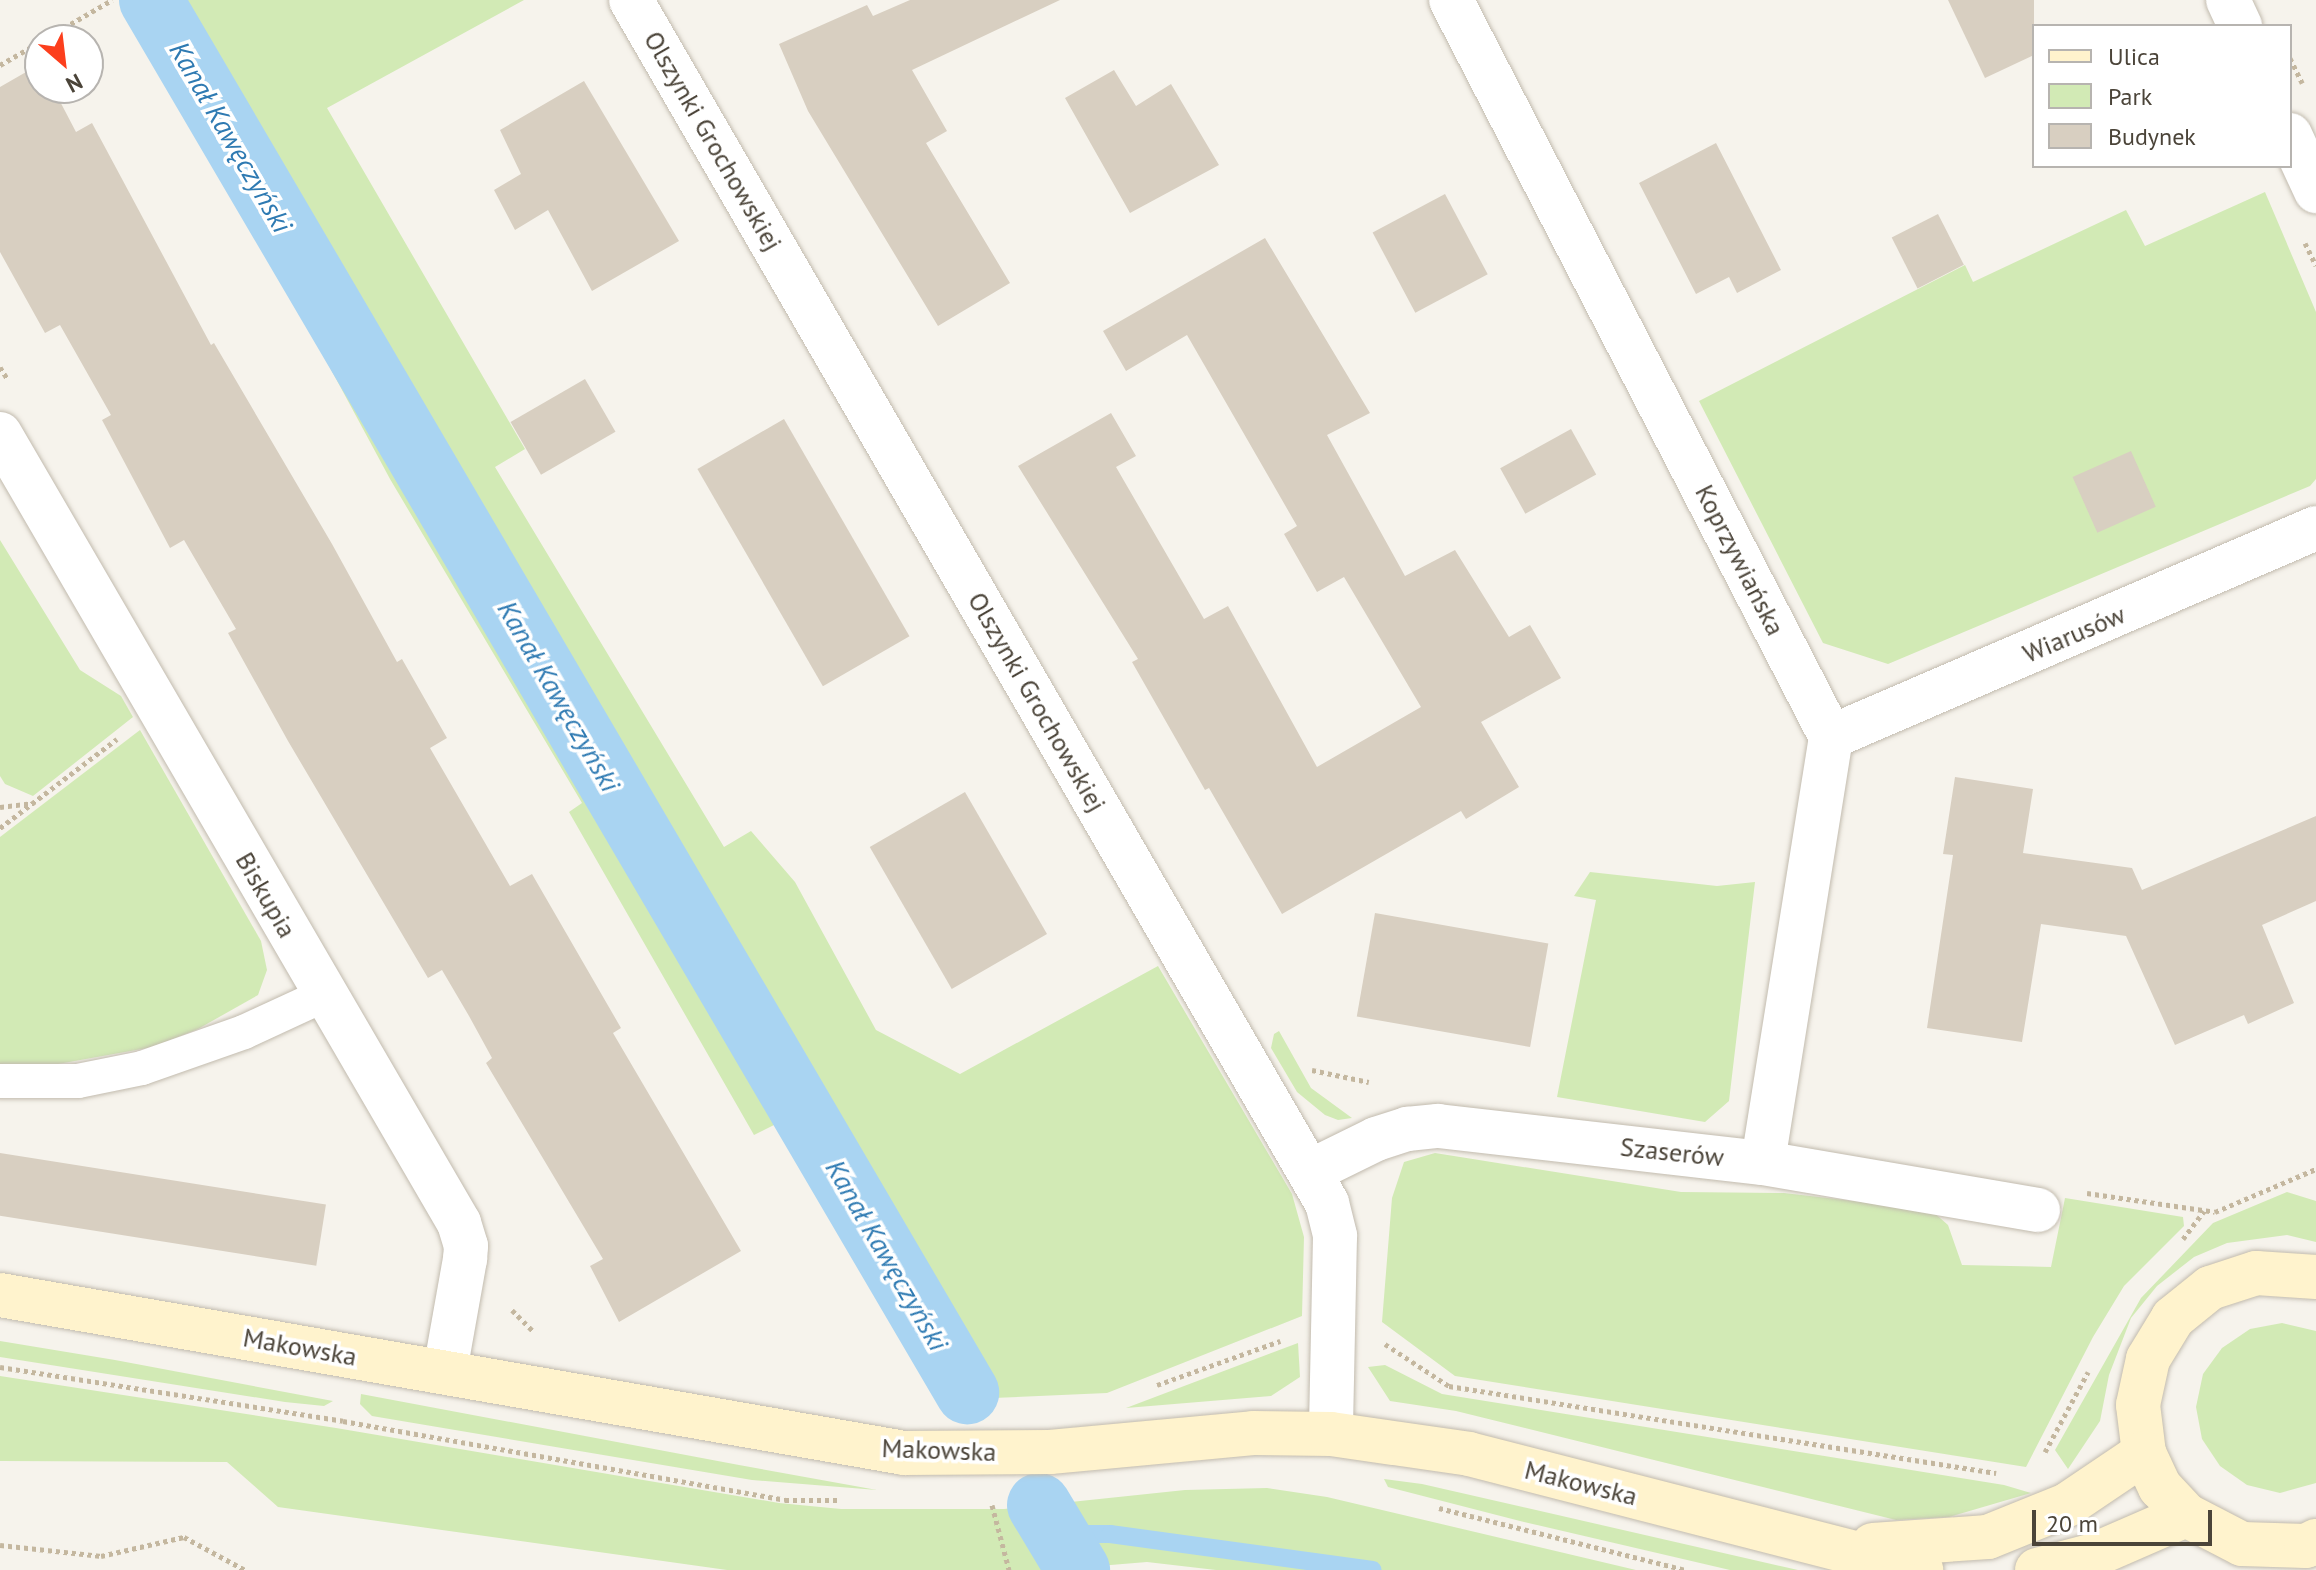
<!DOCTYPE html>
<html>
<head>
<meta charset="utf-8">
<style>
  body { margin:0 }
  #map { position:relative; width:2316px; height:1570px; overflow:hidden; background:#f6f3ec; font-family:"PT Sans",sans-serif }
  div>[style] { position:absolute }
  .green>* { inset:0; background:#d2eab5 }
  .stream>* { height:18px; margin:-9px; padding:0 9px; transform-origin:9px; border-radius:9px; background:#a9d4f2 }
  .canal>* { height:64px; margin:-32px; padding:0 32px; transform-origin:32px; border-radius:32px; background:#a9d4f2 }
  .building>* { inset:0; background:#d8cfc1; transform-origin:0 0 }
  .path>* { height:5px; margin-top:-2.5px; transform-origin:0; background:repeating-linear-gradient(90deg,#c4b79f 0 4px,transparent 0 8px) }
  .roads { filter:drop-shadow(0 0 2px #c2bbae) drop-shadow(0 0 2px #c2bbae) }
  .lane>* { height:34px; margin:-17px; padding:0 17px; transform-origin:17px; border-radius:17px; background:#fff }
  .street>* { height:44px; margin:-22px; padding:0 22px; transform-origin:22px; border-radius:22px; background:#fff }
  .secondary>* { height:44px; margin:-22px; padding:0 22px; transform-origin:22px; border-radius:22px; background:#fff3cd }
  span { translate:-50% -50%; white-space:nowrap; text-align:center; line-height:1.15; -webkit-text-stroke:7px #fff; paint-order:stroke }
  .street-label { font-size:26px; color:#4b4439 }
  .water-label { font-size:28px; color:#2e7ab2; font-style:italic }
  .legend { position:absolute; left:2032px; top:24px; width:260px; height:144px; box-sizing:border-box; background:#fff; border:2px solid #b7b4b0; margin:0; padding:10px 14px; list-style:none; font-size:24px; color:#4b4439 }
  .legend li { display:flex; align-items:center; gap:16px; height:40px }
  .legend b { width:40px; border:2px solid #b7b4b0 }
  .north { position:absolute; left:24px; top:24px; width:80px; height:80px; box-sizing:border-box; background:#fff; border:2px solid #b7b4b0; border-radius:50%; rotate:152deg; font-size:22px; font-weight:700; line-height:32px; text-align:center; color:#4b4439 }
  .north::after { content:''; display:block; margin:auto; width:28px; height:36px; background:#fc3f1d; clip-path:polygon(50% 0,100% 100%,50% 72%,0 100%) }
  .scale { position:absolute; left:2032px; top:1510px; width:180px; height:36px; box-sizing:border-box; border:4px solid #4b4439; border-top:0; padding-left:10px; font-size:24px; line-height:28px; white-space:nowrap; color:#4b4439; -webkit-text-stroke:6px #fff; paint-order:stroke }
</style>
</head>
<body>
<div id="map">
  <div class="green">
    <div style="clip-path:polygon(129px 0,524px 0,327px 108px,525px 449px,495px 467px,724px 847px,751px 831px,795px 882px,876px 1030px,960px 1074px,1158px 966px,1292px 1194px,1304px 1237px,1302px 1316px,1107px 1393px,993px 1398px,939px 1393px,780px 1122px,754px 1135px,569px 812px,582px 803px,390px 479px,272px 260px,121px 5px)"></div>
    <div style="clip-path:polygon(2265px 192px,2316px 312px,2316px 479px,2310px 486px,1888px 664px,1823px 643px,1699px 401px,1965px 265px,1973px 282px,2126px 210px,2145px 246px)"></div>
    <div style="clip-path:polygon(0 540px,80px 670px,121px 696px,133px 717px,33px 796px,5px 784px,0 776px)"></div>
    <div style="clip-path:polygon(140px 730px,261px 941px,267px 970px,258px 995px,198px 1029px,153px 1047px,58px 1064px,0 1065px,0 837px)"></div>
    <div style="clip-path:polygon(1590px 872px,1717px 886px,1755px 882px,1729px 1101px,1705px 1122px,1557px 1097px,1596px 900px,1574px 896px)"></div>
    <div style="clip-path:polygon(1279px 1031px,1311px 1088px,1352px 1118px,1338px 1120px,1325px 1115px,1297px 1092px,1271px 1048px,1274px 1034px)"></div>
    <div style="clip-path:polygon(1435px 1153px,1681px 1192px,1784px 1193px,1931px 1210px,1948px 1225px,1962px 1265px,2051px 1267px,2065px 1198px,2183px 1217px,2184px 1226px,2124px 1286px,2093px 1337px,2026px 1467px,1455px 1376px,1382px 1322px,1392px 1198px,1404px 1162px)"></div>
    <div style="clip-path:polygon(2287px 1192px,2316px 1201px,2316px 1242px,2287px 1235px,2227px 1243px,2194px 1257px,2157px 1286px,2131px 1318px,2109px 1375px,2100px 1421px,2068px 1469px,2055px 1450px,2141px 1298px,2213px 1223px)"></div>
    <div style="clip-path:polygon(2282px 1323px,2316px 1331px,2316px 1483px,2280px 1493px,2247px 1485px,2220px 1466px,2202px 1439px,2196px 1407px,2203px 1374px,2222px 1348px,2250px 1329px)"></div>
    <div style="clip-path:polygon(0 1341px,115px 1360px,333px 1401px,324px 1406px,285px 1402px,0 1357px)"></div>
    <div style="clip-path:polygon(1298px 1343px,1300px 1377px,1271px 1396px,1126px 1408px)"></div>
    <div style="clip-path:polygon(1385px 1365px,1442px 1394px,2004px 1485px,2031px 1493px,1949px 1517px,1896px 1520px,1456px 1411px,1390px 1401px,1368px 1367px)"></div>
    <div style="clip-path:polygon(0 1376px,336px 1428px,779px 1503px,841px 1509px,1004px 1509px,1185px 1490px,1267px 1488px,1327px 1497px,1636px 1570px,1216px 1570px,1147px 1562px,1050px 1570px,727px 1570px,278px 1507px,227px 1462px,0 1461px)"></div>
    <div style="clip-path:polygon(361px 1394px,739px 1465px,877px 1490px,752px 1480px,372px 1416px,360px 1404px)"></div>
    <div style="clip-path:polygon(1384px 1479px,1422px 1484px,1798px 1570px,1730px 1570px,1520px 1521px,1388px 1487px)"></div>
  </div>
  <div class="stream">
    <div style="left:1064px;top:1546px;width:22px;rotate:-34deg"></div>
    <div style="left:1082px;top:1534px;width:28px"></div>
    <div style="left:1110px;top:1534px;width:265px;rotate:7.8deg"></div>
  </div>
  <div class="canal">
    <div style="left:151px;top:0;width:1614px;rotate:59.62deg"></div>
    <div style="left:1039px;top:1505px;width:76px;rotate:59deg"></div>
  </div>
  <div class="building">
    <div style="clip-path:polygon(910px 0,1060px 0,912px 70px,947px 131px,926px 143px,1010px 283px,938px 326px,808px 111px,779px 44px,867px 5px,873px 16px)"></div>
    <div style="clip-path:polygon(1948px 0,2034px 0,2034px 55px,1985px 78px)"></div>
    <div style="clip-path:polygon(40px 64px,40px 88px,53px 88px,76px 132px,92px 123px,211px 345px,214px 343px,332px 544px,397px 662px,402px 659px,447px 738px,430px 748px,510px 886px,532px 874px,621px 1028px,613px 1033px,741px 1251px,619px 1322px,590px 1266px,603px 1259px,486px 1063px,492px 1058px,469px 1016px,442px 970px,428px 978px,288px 741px,228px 633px,236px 629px,184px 540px,170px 548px,102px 420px,111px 415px,60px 325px,45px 333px,0 252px,0 87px)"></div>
    <div style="clip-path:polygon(1114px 70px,1136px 106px,1171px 84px,1219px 165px,1130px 213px,1065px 98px)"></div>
    <div style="clip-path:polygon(584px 81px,679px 241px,592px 291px,548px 210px,515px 230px,494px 190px,521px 174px,500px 130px)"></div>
    <div style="clip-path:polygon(1716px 143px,1781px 270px,1737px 293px,1729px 277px,1696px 294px,1639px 183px)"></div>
    <div style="left:1445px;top:194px;width:91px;height:82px;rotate:62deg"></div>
    <div style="left:1938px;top:214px;width:57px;height:52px;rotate:63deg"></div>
    <div style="clip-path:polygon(1265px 238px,1370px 413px,1327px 435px,1405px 576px,1455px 550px,1509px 637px,1530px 625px,1561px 678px,1481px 722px,1519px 787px,1466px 819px,1461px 811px,1282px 914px,1209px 788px,1205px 790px,1132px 662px,1138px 659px,1018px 466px,1111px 413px,1136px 456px,1116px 467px,1204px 619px,1228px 606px,1317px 767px,1421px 707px,1344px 577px,1317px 592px,1284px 534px,1297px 526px,1187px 335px,1126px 371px,1103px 331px)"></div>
    <div style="left:585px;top:379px;width:61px;height:86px;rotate:60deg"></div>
    <div style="left:784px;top:419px;width:251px;height:100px;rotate:60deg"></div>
    <div style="left:1571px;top:429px;width:52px;height:81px;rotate:61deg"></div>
    <div style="left:2131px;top:451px;width:61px;height:64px;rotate:66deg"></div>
    <div style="clip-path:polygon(1955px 777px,2033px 789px,2023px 853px,2132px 868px,2142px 890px,2316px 816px,2316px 901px,2262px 925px,2294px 1003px,2248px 1024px,2244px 1015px,2175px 1045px,2126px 936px,2041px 924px,2022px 1042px,1927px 1028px,1953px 855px,1943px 854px)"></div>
    <div style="left:965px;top:792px;width:164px;height:110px;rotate:60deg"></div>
    <div style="left:1375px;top:913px;width:176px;height:105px;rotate:10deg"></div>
    <div style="left:0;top:1153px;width:330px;height:62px;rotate:9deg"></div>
  </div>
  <div class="path">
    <div style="left:43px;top:40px;width:80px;rotate:-30.1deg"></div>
    <div style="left:2290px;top:58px;width:28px;rotate:64deg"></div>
    <div style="left:0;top:65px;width:46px;rotate:-29.9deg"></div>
    <div style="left:2305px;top:243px;width:25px;rotate:64deg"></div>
    <div style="left:0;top:367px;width:15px;rotate:58deg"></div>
    <div style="left:0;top:807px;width:34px;rotate:-7deg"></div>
    <div style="left:0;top:828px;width:147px;rotate:-37.3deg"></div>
    <div style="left:1312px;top:1070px;width:58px;rotate:11.9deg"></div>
    <div style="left:2087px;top:1193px;width:129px;rotate:8.4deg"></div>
    <div style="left:2215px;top:1212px;width:110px;rotate:-23.1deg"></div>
    <div style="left:2183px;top:1239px;width:35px;rotate:-53deg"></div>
    <div style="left:512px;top:1310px;width:30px;rotate:45deg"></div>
    <div style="left:1385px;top:1344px;width:77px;rotate:33.3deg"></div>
    <div style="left:1449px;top:1386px;width:554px;rotate:9.04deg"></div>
    <div style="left:0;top:1367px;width:347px;rotate:8.9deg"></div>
    <div style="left:343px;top:1421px;width:449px;rotate:10.1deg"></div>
    <div style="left:785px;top:1500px;width:56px"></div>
    <div style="left:1157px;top:1385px;width:131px;rotate:-19.7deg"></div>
    <div style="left:2045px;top:1452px;width:91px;rotate:-61.7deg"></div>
    <div style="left:992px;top:1505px;width:67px;rotate:75.3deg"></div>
    <div style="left:1439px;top:1508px;width:255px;rotate:14.1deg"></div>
    <div style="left:0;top:1545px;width:102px;rotate:6.2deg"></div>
    <div style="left:101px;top:1556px;width:85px;rotate:-12.9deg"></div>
    <div style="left:184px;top:1537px;width:69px;rotate:28.4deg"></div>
  </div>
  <div class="roads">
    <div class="lane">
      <div style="left:0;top:1081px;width:78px"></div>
      <div style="left:78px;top:1081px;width:65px;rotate:-11.5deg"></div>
      <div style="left:142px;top:1068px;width:108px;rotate:-19.4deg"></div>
      <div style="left:244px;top:1032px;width:88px;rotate:-24.8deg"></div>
    </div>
    <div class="street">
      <div style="left:631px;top:0;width:1390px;rotate:59.95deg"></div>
      <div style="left:1327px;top:1203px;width:34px;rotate:76deg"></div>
      <div style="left:1335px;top:1236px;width:198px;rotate:91.2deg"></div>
      <div style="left:1451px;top:0;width:829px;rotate:62.72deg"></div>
      <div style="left:1831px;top:737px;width:431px;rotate:99.1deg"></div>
      <div style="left:2228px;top:0;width:29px;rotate:65deg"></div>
      <div style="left:2290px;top:135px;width:62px;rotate:65.1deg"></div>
      <div style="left:0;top:434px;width:913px;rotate:59.81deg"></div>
      <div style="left:459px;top:1223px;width:24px;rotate:73deg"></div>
      <div style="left:466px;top:1246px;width:13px;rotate:94deg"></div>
      <div style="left:465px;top:1259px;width:114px;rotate:100.1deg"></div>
      <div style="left:1831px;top:737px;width:528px;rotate:-23.31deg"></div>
      <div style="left:1311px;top:1171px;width:72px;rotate:-26.2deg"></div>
      <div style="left:1376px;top:1139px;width:33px;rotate:-18deg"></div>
      <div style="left:1407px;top:1129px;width:31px;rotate:-6deg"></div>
      <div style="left:1438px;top:1126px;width:327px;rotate:6.5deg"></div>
      <div style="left:1763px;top:1163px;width:279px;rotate:9.7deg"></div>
    </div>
    <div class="secondary">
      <div style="left:2316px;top:1277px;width:60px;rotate:-176.2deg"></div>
      <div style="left:2256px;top:1273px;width:48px;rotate:161.9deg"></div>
      <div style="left:2210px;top:1288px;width:48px;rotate:141deg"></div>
      <div style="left:2173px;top:1318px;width:48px;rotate:121.4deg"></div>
      <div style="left:2148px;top:1359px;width:47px;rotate:102.3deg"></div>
      <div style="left:2138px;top:1405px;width:48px;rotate:82.9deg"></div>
      <div style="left:2144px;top:1453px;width:38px;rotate:65deg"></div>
      <div style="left:2160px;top:1487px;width:38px;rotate:47deg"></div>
      <div style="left:2186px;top:1515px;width:63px;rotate:27.4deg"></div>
      <div style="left:2242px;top:1544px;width:64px;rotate:1.8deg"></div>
      <div style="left:2306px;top:1546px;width:11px;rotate:-27deg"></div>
      <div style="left:0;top:1295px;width:918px;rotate:9.91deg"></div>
      <div style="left:904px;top:1453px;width:146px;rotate:-0.4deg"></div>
      <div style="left:1050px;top:1452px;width:204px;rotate:-5.3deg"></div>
      <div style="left:1253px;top:1433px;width:78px;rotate:0.7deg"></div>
      <div style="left:1331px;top:1434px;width:139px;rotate:8.2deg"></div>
      <div style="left:1469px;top:1454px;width:467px;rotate:14.4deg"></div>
      <div style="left:1873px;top:1545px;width:115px;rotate:-4deg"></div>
      <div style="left:1988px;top:1537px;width:85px;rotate:-22.1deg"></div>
      <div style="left:2067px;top:1505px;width:93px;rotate:-34deg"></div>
      <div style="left:2037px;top:1570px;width:59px;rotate:-14.7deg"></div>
      <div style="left:2094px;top:1555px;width:100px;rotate:-23.5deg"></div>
    </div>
  </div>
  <div class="street-label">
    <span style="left:713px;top:141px;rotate:60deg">Olszynki Grochowskiej</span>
    <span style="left:1740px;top:560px;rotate:63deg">Koprzywiańska</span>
    <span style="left:2074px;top:634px;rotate:-23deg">Wiarusów</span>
    <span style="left:1037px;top:702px;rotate:60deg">Olszynki Grochowskiej</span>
    <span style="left:266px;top:895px;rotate:60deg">Biskupia</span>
    <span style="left:1672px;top:1152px;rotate:6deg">Szaserów</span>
    <span style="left:300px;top:1347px;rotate:10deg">Makowska</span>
    <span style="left:939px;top:1450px;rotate:2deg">Makowska</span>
    <span style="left:1581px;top:1483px;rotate:14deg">Makowska</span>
  </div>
  <div class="water-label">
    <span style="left:231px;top:137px;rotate:60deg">Kanał Kawęczyński</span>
    <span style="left:559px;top:696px;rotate:60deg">Kanał Kawęczyński</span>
    <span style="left:887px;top:1255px;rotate:60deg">Kanał Kawęczyński</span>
  </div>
  <ul class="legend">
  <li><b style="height:10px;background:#fff3cd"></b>Ulica</li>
  <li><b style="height:22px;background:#d2eab5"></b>Park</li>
  <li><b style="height:22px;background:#d8cfc1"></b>Budynek</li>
  </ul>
  <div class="north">N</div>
  <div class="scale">20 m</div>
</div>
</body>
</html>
